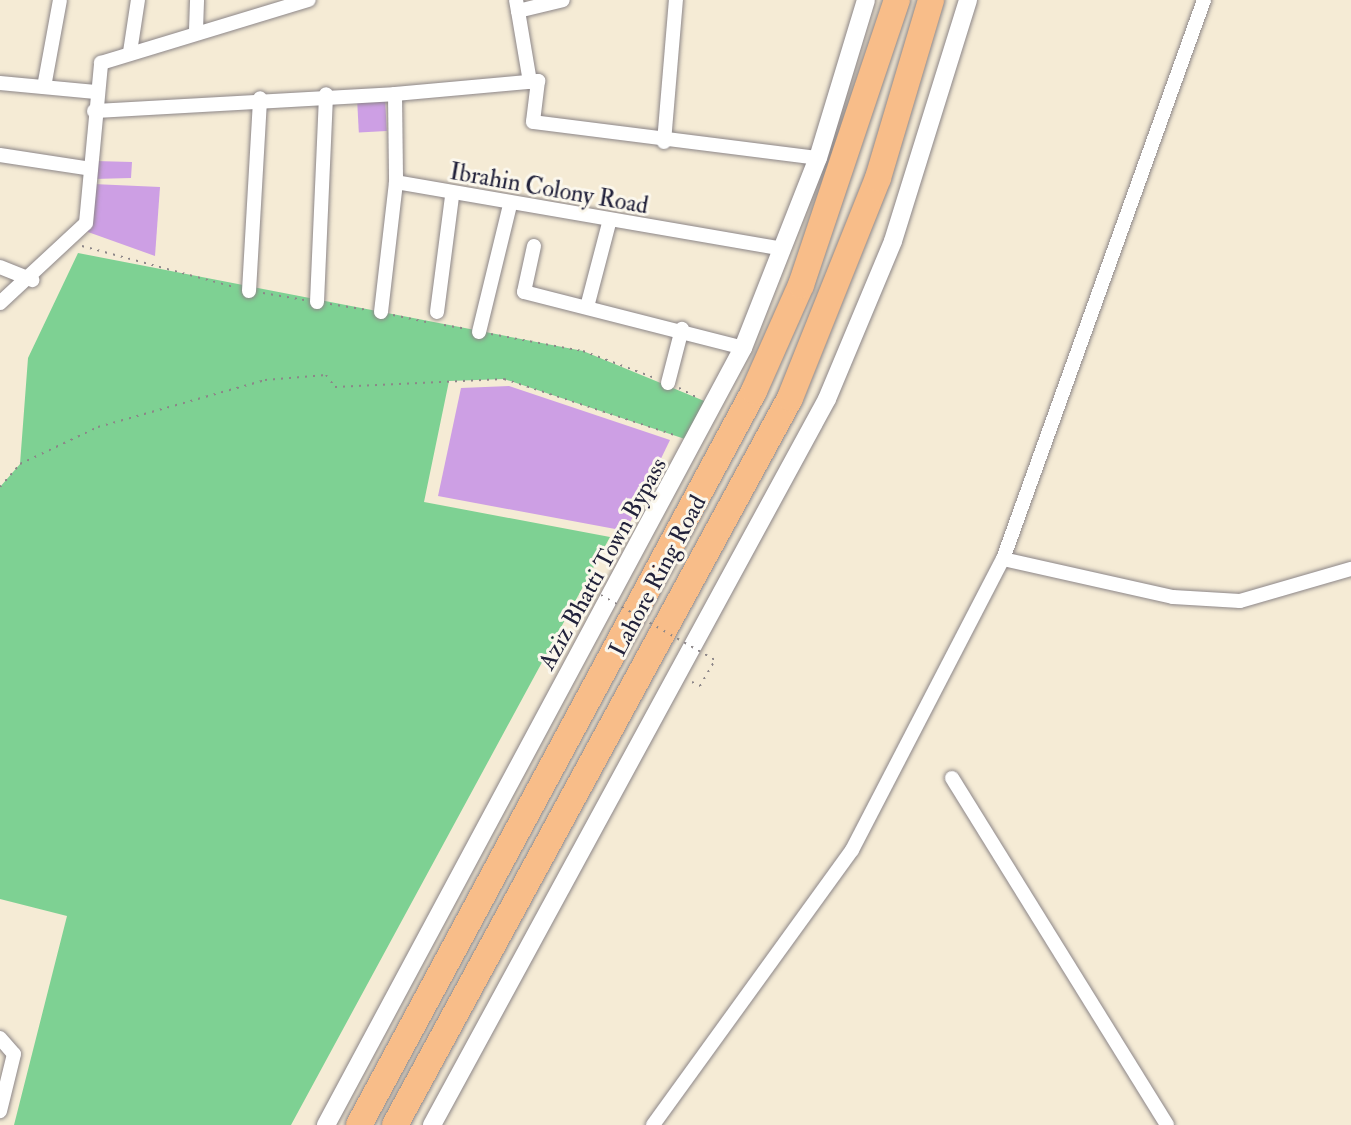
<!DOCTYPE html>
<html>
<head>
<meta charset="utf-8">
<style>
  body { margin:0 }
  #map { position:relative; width:1351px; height:1125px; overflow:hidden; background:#f5ebd5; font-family:"IM FELL Double Pica",serif }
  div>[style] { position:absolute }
  .green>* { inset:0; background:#7ed193 }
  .building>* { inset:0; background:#cd9fe4; transform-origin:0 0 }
  .path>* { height:2px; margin-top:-1px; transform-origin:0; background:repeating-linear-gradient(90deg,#8c8688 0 2px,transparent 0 8px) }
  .roads { filter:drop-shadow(0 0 2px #8c8688) drop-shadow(0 0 2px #8c8688) }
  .minor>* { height:14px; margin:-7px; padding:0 7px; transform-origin:7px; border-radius:7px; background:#fff }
  .tertiary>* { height:18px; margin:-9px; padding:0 9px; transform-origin:9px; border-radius:9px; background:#fff }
  .motorway>* { height:26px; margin:-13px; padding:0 13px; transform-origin:13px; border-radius:13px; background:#f8bd89 }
  .path-bridge>* { height:2px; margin-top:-1px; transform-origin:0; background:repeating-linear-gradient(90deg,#8c8688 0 2px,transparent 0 8px) }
  span { translate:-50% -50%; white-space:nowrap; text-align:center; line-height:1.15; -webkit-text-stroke:6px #fbf7ec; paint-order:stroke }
  .street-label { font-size:24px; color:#22223b }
</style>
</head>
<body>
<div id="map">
  <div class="green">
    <div style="clip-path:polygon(78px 253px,583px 351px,714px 405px,697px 443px,504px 379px,449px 381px,424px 502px,610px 537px,291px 1125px,14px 1125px,67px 916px,0 899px,0 487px,20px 464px,28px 358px)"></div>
  </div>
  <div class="building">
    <div style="left:385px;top:97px;width:34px;height:28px;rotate:87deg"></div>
    <div style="clip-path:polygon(95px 161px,132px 162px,131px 178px,93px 179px)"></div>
    <div style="clip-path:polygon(93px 184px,160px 187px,155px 256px,88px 232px)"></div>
    <div style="clip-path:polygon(509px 386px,670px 440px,626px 531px,438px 496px,461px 388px)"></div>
  </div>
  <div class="path">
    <div style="left:82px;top:246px;width:157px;rotate:15.1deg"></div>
    <div style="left:263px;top:293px;width:42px;rotate:9.7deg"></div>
    <div style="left:330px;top:304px;width:38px;rotate:9deg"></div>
    <div style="left:393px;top:315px;width:34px;rotate:12deg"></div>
    <div style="left:444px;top:325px;width:22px;rotate:10deg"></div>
    <div style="left:491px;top:334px;width:94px;rotate:10.5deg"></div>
    <div style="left:583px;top:351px;width:77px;rotate:20.6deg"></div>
    <div style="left:679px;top:388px;width:21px;rotate:28deg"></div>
    <div style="left:0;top:487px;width:30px;rotate:-49deg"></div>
    <div style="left:20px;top:464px;width:86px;rotate:-25.4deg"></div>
    <div style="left:98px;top:427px;width:173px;rotate:-15.7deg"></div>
    <div style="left:265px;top:380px;width:61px;rotate:-4.7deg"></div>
    <div style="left:326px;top:375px;width:15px;rotate:53deg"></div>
    <div style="left:335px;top:387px;width:169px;rotate:-2.7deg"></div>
    <div style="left:504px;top:379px;width:182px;rotate:18.2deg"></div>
    <div style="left:692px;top:682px;width:9px;rotate:27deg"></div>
    <div style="left:700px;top:686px;width:30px;rotate:-60deg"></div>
  </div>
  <div class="roads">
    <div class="minor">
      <div style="left:516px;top:0;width:11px;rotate:80deg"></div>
      <div style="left:518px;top:11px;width:46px;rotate:-13.7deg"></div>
      <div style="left:518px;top:11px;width:72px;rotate:80.4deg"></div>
      <div style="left:196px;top:30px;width:30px;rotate:-88deg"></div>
      <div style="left:130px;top:52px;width:53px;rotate:-81.3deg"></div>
      <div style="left:0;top:83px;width:96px;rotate:5.4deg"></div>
      <div style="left:44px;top:87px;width:88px;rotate:-79.6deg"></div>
      <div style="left:395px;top:94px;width:144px;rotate:-5.2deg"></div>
      <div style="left:538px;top:81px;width:41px;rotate:97deg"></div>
      <div style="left:533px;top:122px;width:287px;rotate:7.2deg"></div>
      <div style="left:94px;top:111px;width:301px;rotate:-3.2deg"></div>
      <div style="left:395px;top:94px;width:88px;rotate:89.3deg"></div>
      <div style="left:396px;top:182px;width:393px;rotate:9.8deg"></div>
      <div style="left:664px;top:142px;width:143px;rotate:-85.2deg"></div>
      <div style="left:0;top:155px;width:92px;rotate:8.7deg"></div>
      <div style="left:534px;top:246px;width:47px;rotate:102.3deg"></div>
      <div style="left:524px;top:292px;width:226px;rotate:14.3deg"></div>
      <div style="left:0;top:267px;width:35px;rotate:22deg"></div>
      <div style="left:249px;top:291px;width:193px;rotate:-86.7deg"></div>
      <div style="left:317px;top:302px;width:208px;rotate:-87.5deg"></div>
      <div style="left:0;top:303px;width:117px;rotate:-42.9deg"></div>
      <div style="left:86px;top:223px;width:161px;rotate:-84.6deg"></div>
      <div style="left:101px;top:63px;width:217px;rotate:-16.9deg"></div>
      <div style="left:587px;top:307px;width:87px;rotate:-75.3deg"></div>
      <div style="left:381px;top:312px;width:131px;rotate:-83.4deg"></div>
      <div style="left:437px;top:312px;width:117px;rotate:-82.6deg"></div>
      <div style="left:479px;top:332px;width:131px;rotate:-76.3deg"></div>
      <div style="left:668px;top:383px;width:56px;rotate:-75.5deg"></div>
      <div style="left:1003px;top:559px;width:174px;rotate:12.6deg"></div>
      <div style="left:1173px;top:597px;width:67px;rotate:3.4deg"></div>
      <div style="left:1240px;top:601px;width:116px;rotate:-16.1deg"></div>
      <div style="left:952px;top:778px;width:408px;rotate:58.2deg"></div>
      <div style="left:0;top:1038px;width:21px;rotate:49deg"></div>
      <div style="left:14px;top:1054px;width:59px;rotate:103.8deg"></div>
      <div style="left:653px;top:1125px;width:339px;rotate:-54.1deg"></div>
      <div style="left:852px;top:850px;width:328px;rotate:-62.6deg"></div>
      <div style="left:1003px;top:559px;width:594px;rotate:-70.22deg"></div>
    </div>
    <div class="tertiary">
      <div style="left:326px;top:1125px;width:882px;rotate:-61.78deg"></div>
      <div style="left:743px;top:348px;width:204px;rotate:-68.5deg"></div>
      <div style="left:818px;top:158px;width:165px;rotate:-73.1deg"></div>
      <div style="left:432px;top:1125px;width:826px;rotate:-61.45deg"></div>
      <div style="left:827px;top:399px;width:171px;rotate:-67.3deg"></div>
      <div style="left:893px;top:241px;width:252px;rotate:-72.7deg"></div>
    </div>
    <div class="motorway">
      <div style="left:359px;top:1125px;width:834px;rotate:-61.71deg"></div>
      <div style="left:754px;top:391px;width:116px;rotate:-66.1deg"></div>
      <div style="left:801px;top:285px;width:301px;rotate:-71.4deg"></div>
      <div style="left:395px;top:1125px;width:827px;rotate:-61.48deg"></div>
      <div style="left:790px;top:398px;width:237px;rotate:-68.2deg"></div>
      <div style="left:878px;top:178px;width:186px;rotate:-73.4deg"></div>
    </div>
  </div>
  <div class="path-bridge">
    <div style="left:601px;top:595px;width:131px;rotate:29.7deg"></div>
  </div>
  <div class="street-label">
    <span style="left:549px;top:189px;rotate:10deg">Ibrahin Colony Road</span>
    <span style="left:603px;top:564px;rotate:-61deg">Aziz Bhatti Town Bypass</span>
    <span style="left:658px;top:576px;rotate:-62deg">Lahore Ring Road</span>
  </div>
</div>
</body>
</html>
